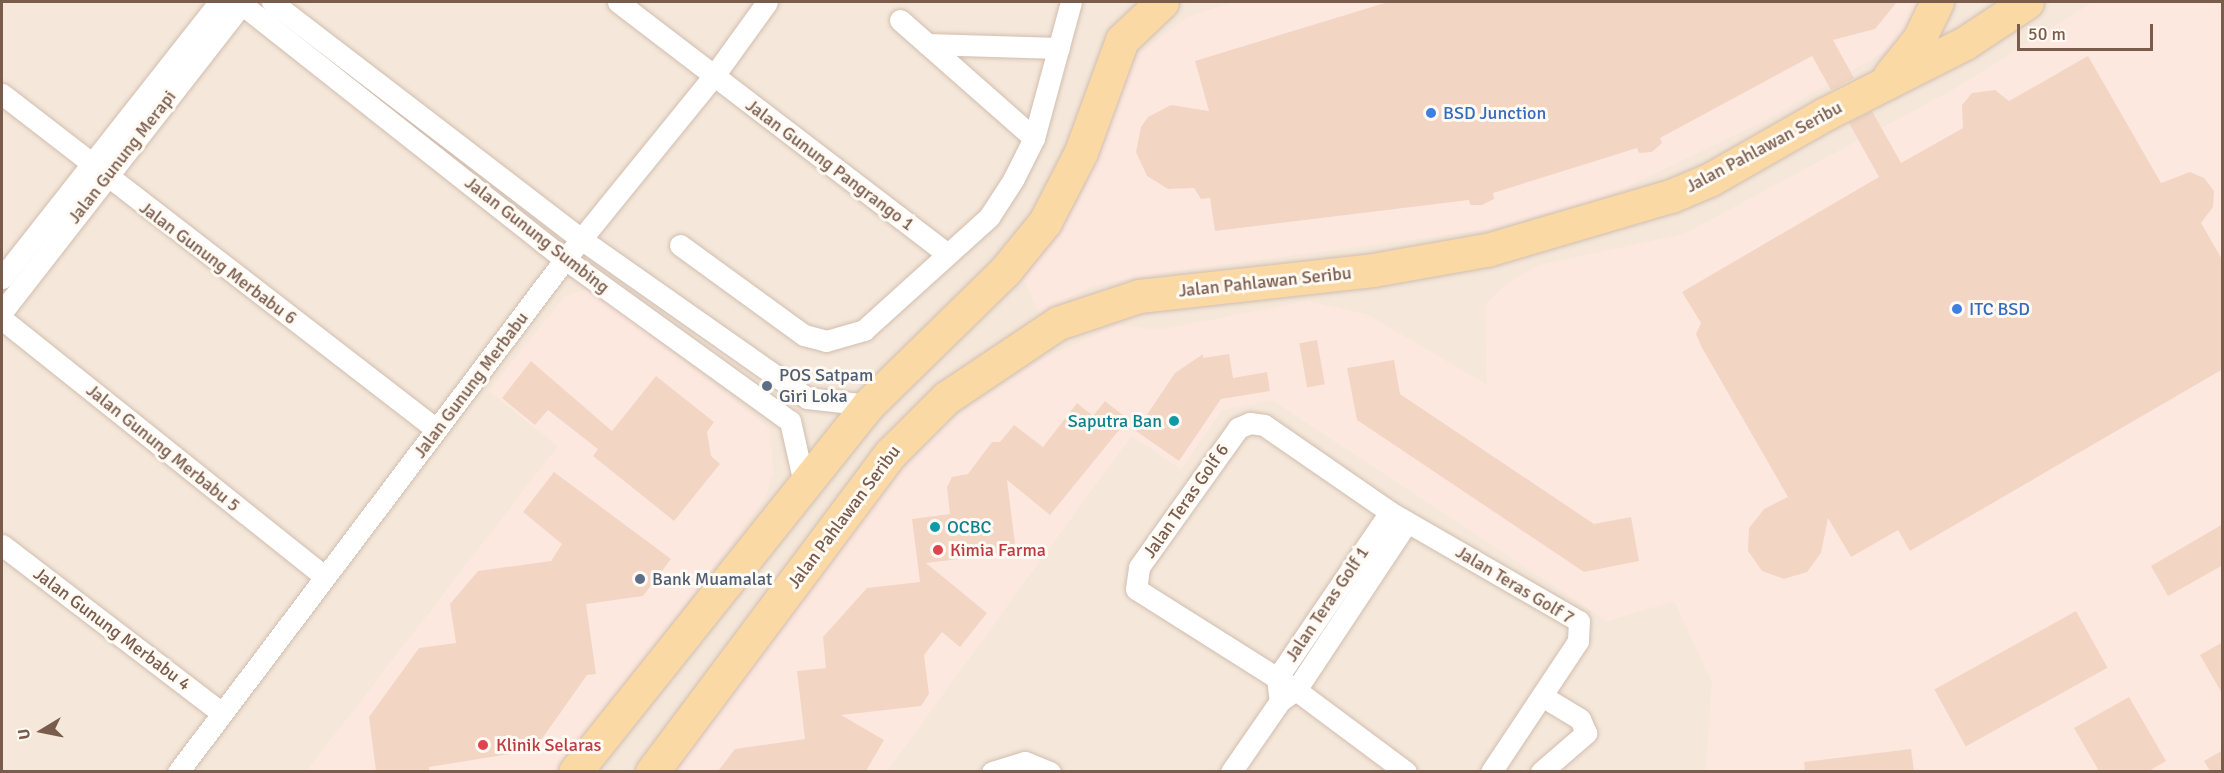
<!DOCTYPE html>
<html>
<head>
<meta charset="utf-8">
<style>
  body { margin:0 }
  #map { position:relative; width:2224px; height:773px; overflow:hidden; background:#fdf6ec; font-family:Signika,sans-serif }
  div>[style] { position:absolute }
  .residential>* { inset:0; background:#f5e8da; transform-origin:0 0 }
  .commercial>* { inset:0; background:#fde8e0 }
  .building>* { inset:0; background:#f3d5c3; transform-origin:0 0 }
  .roads { filter:drop-shadow(0 0 2px #d1beb0) drop-shadow(0 0 2px #d1beb0) }
  .street>* { height:21px; margin:-10.5px; padding:0 10.5px; transform-origin:10.5px; border-radius:10.5px; background:#fff }
  .primary>* { height:33px; margin:-16.5px; padding:0 16.5px; transform-origin:16.5px; border-radius:16.5px; background:#fbd9a5 }
  .dots>* { width:16px; height:16px; translate:-50% -50%; box-sizing:border-box; border:3px solid #fffaf3; border-radius:50% }
  span { translate:-50% -50%; white-space:nowrap; text-align:center; line-height:1.15; -webkit-text-stroke:6px #fffaf3; paint-order:stroke }
  .shop-label { font-size:18px; color:#366cbe }
  .left { translate:0 -50%; text-align:left }
  .street-label { font-size:18px; color:#7a5c4d }
  .service-label { font-size:18px; color:#4e5e75 }
  .culture-label { font-size:18px; color:#0d838f }
  .right { translate:-100% -50%; text-align:right }
  .health-label { font-size:18px; color:#be3a42 }
  .frame { position:absolute; inset:0; border:3px solid #7a5c4d; pointer-events:none }
  .north { position:absolute; left:12px; top:701px; width:60px; height:60px; -webkit-text-stroke:4px #fffaf3; paint-order:stroke; rotate:260deg; font-size:16px; font-weight:700; line-height:24px; text-align:center; color:#7a5c4d }
  .north::after { content:''; display:block; margin:auto; width:21px; height:27px; background:#7a5c4d; clip-path:polygon(50% 0,100% 100%,50% 72%,0 100%) }
  .scale { position:absolute; left:2017px; top:24px; width:136px; height:27px; box-sizing:border-box; border:3px solid #7a5c4d; border-top:0; padding-left:8px; font-size:18px; line-height:21px; white-space:nowrap; color:#7a5c4d; -webkit-text-stroke:4px #fffaf3; paint-order:stroke }
</style>
</head>
<body>
<div id="map">
  <div class="residential">
    <div style="left:2px;top:2px;width:2220px;height:770px"></div>
  </div>
  <div class="commercial">
    <div style="clip-path:polygon(1235px 2px,1924px 2px,1905px 40px,1760px 123px,1608px 196px,1485px 230px,1160px 273px,1092px 286px,1039px 312px,1023px 278px,1054px 241px,1086px 187px,1105px 114px,1137px 56px,1189px 16px)"></div>
    <div style="clip-path:polygon(2093px 2px,2222px 2px,2222px 771px,1706px 771px,1712px 682px,1674px 601px,1607px 621px,1272px 400px,1222px 410px,1181px 469px,1131px 436px,887px 771px,672px 772px,882px 490px,945px 424px,1044px 358px,1117px 325px,1160px 330px,1308px 301px,1368px 315px,1487px 385px,1485px 305px,1508px 283px,1539px 265px,1684px 234px,1956px 88px)"></div>
    <div style="clip-path:polygon(590px 288px,770px 429px,773px 473px,764px 500px,560px 771px,306px 772px,558px 446px,489px 391px,564px 297px)"></div>
  </div>
  <div class="building">
    <div style="clip-path:polygon(1388px 2px,1897px 2px,1875px 29px,1833px 40px,1854px 78px,1831px 90px,1812px 56px,1660px 138px,1662px 143px,1652px 152px,1639px 153px,1637px 148px,1493px 193px,1494px 199px,1482px 205px,1470px 205px,1469px 200px,1215px 231px,1210px 198px,1201px 199px,1194px 188px,1168px 189px,1147px 176px,1136px 152px,1141px 127px,1148px 117px,1171px 105px,1209px 111px,1195px 61px)"></div>
    <div style="clip-path:polygon(2088px 56px,2161px 183px,2190px 172px,2204px 178px,2214px 191px,2213px 207px,2201px 223px,2223px 261px,2223px 369px,1910px 551px,1898px 530px,1851px 557px,1828px 518px,1821px 553px,1807px 572px,1784px 579px,1762px 571px,1748px 551px,1749px 528px,1764px 509px,1788px 497px,1701px 346px,1696px 334px,1701px 323px,1682px 292px,1879px 177px,1849px 123px,1872px 111px,1901px 163px,1963px 128px,1962px 105px,1972px 93px,1995px 90px,2009px 101px)"></div>
    <div style="left:1317px;top:340px;width:45px;height:18px;rotate:80deg"></div>
    <div style="clip-path:polygon(1203px 354px,1203px 358px,1229px 354px,1233px 378px,1267px 372px,1270px 391px,1221px 399px,1179px 461px,1136px 431px,1175px 373px)"></div>
    <div style="clip-path:polygon(1394px 360px,1400px 394px,1594px 524px,1631px 517px,1639px 561px,1584px 572px,1357px 420px,1347px 368px)"></div>
    <div style="clip-path:polygon(531px 361px,612px 431px,656px 376px,714px 422px,707px 432px,711px 456px,720px 464px,674px 521px,593px 456px,598px 449px,548px 410px,535px 425px,502px 398px)"></div>
    <div style="clip-path:polygon(1105px 401px,1128px 419px,1050px 515px,1007px 480px,1016px 552px,926px 563px,987px 613px,960px 647px,942px 632px,924px 655px,929px 694px,921px 706px,841px 715px,884px 740px,866px 771px,718px 771px,735px 749px,805px 739px,797px 671px,826px 668px,823px 637px,867px 588px,920px 582px,912px 519px,950px 514px,947px 487px,952px 477px,968px 474px,992px 442px,1000px 442px,1014px 425px,1043px 447px,1077px 403px,1093px 416px)"></div>
    <div style="clip-path:polygon(554px 472px,671px 559px,643px 596px,586px 604px,596px 674px,587px 675px,534px 750px,429px 767px,429px 771px,376px 771px,369px 717px,419px 648px,456px 643px,450px 604px,478px 571px,551px 561px,562px 544px,523px 512px)"></div>
    <div style="clip-path:polygon(2223px 524px,2223px 565px,2168px 596px,2151px 566px)"></div>
    <div style="left:2076px;top:611px;width:65px;height:162px;rotate:61deg"></div>
    <div style="clip-path:polygon(2223px 642px,2223px 695px,2200px 655px)"></div>
    <div style="clip-path:polygon(2129px 697px,2166px 761px,2149px 771px,2099px 771px,2074px 728px)"></div>
    <div style="clip-path:polygon(1911px 749px,1914px 771px,1805px 771px,1804px 762px)"></div>
    <div style="clip-path:polygon(2223px 750px,2223px 771px,2210px 771px,2204px 761px)"></div>
  </div>
  <div class="roads">
    <div class="street">
      <div style="left:239px;top:2px;width:415px;rotate:38.3deg"></div>
      <div style="left:565px;top:259px;width:277px;rotate:35.8deg"></div>
      <div style="left:790px;top:421px;width:64px;rotate:77.3deg"></div>
      <div style="left:272px;top:2px;width:389px;rotate:37.5deg"></div>
      <div style="left:581px;top:239px;width:276px;rotate:35.1deg"></div>
      <div style="left:807px;top:398px;width:61px;rotate:6.5deg"></div>
      <div style="left:618px;top:2px;width:415px;rotate:37.4deg"></div>
      <div style="left:900px;top:20px;width:179px;rotate:41.4deg"></div>
      <div style="left:927px;top:44px;width:132px;rotate:1.7deg"></div>
      <div style="left:2px;top:94px;width:548px;rotate:37.66deg"></div>
      <div style="left:680px;top:245px;width:153px;rotate:36deg"></div>
      <div style="left:804px;top:335px;width:23px;rotate:15deg"></div>
      <div style="left:826px;top:341px;width:40px;rotate:-16deg"></div>
      <div style="left:864px;top:330px;width:169px;rotate:-42.1deg"></div>
      <div style="left:989px;top:217px;width:44px;rotate:-57deg"></div>
      <div style="left:1013px;top:180px;width:47px;rotate:-63.4deg"></div>
      <div style="left:1034px;top:138px;width:141px;rotate:-74.8deg"></div>
      <div style="left:2px;top:278px;width:351px;rotate:-51.8deg"></div>
      <div style="left:2px;top:312px;width:393px;rotate:-52.1deg"></div>
      <div style="left:2px;top:319px;width:413px;rotate:38.6deg"></div>
      <div style="left:1390px;top:512px;width:201px;rotate:124.2deg"></div>
      <div style="left:1277px;top:678px;width:23px;rotate:83deg"></div>
      <div style="left:1280px;top:701px;width:19px;rotate:-35deg"></div>
      <div style="left:1296px;top:690px;width:201px;rotate:-56.5deg"></div>
      <div style="left:2px;top:545px;width:277px;rotate:37.4deg"></div>
      <div style="left:178px;top:772px;width:643px;rotate:-52.97deg"></div>
      <div style="left:565px;top:259px;width:235px;rotate:-50.9deg"></div>
      <div style="left:713px;top:77px;width:92px;rotate:-54.2deg"></div>
      <div style="left:992px;top:772px;width:34px;rotate:-17deg"></div>
      <div style="left:1025px;top:762px;width:27px;rotate:22deg"></div>
      <div style="left:1231px;top:772px;width:86px;rotate:-55.4deg"></div>
      <div style="left:1406px;top:772px;width:137px;rotate:-143.3deg"></div>
      <div style="left:1296px;top:690px;width:189px;rotate:-147.7deg"></div>
      <div style="left:1136px;top:589px;width:22px;rotate:-82deg"></div>
      <div style="left:1139px;top:567px;width:171px;rotate:-54.5deg"></div>
      <div style="left:1238px;top:428px;width:13px;rotate:-23deg"></div>
      <div style="left:1250px;top:423px;width:14px;rotate:8deg"></div>
      <div style="left:1264px;top:425px;width:153px;rotate:34.6deg"></div>
      <div style="left:1390px;top:512px;width:218px;rotate:30deg"></div>
      <div style="left:1579px;top:621px;width:20px;rotate:93deg"></div>
      <div style="left:1578px;top:641px;width:157px;rotate:123.6deg"></div>
      <div style="left:1541px;top:772px;width:60px;rotate:-40.9deg"></div>
      <div style="left:1586px;top:733px;width:15px;rotate:-113deg"></div>
      <div style="left:1580px;top:719px;width:44px;rotate:-148.8deg"></div>
    </div>
    <div class="primary">
      <div style="left:1890px;top:75px;width:46px;rotate:-51.1deg"></div>
      <div style="left:1919px;top:39px;width:41px;rotate:-64.1deg"></div>
      <div style="left:575px;top:772px;width:470px;rotate:-51.4deg"></div>
      <div style="left:868px;top:405px;width:192px;rotate:-44.4deg"></div>
      <div style="left:1005px;top:271px;width:63px;rotate:-50.8deg"></div>
      <div style="left:1045px;top:222px;width:79px;rotate:-62.8deg"></div>
      <div style="left:1081px;top:152px;width:119px;rotate:-69.9deg"></div>
      <div style="left:1122px;top:40px;width:55px;rotate:-43.5deg"></div>
      <div style="left:652px;top:772px;width:399px;rotate:-53.2deg"></div>
      <div style="left:891px;top:453px;width:78px;rotate:-45deg"></div>
      <div style="left:946px;top:398px;width:135px;rotate:-33.8deg"></div>
      <div style="left:1058px;top:323px;width:85px;rotate:-18.4deg"></div>
      <div style="left:1139px;top:296px;width:235px;rotate:-6.3deg"></div>
      <div style="left:1373px;top:270px;width:116px;rotate:-10deg"></div>
      <div style="left:1487px;top:250px;width:192px;rotate:-16.4deg"></div>
      <div style="left:1671px;top:196px;width:43px;rotate:-23deg"></div>
      <div style="left:1711px;top:179px;width:131px;rotate:-29.7deg"></div>
      <div style="left:1825px;top:114px;width:157px;rotate:-26.9deg"></div>
      <div style="left:1965px;top:43px;width:74px;rotate:-33.5deg"></div>
    </div>
  </div>
  <div class="dots">
    <div style="left:1431px;top:113px;background:#3f7fe0"></div>
    <div style="left:1957px;top:309px;background:#3f7fe0"></div>
    <div style="left:767px;top:386px;background:#5c6f8a"></div>
    <div style="left:1174px;top:421px;background:#0f9aa8"></div>
    <div style="left:935px;top:527px;background:#0f9aa8"></div>
    <div style="left:938px;top:550px;background:#e0444e"></div>
    <div style="left:640px;top:579px;background:#5c6f8a"></div>
    <div style="left:483px;top:745px;background:#e0444e"></div>
  </div>
  <div class="shop-label">
    <span class="left" style="left:1443px;top:113px">BSD Junction</span>
    <span class="left" style="left:1969px;top:309px">ITC BSD</span>
  </div>
  <div class="street-label">
    <span style="left:1764px;top:147px;rotate:-28deg">Jalan Pahlawan Seribu</span>
    <span style="left:122px;top:157px;rotate:-52deg">Jalan Gunung Merapi</span>
    <span style="left:830px;top:165px;rotate:37deg">Jalan Gunung Pangrango 1</span>
    <span style="left:537px;top:235px;rotate:38deg">Jalan Gunung Sumbing</span>
    <span style="left:218px;top:263px;rotate:37deg">Jalan Gunung Merbabu 6</span>
    <span style="left:1265px;top:282px;rotate:-6deg">Jalan Pahlawan Seribu</span>
    <span style="left:471px;top:385px;rotate:-53deg">Jalan Gunung Merbabu</span>
    <span style="left:163px;top:448px;rotate:39deg">Jalan Gunung Merbabu 5</span>
    <span style="left:1186px;top:501px;rotate:-55deg">Jalan Teras Golf 6</span>
    <span style="left:844px;top:517px;rotate:-53deg">Jalan Pahlawan Seribu</span>
    <span style="left:1515px;top:585px;rotate:31deg">Jalan Teras Golf 7</span>
    <span style="left:1327px;top:604px;rotate:-56deg">Jalan Teras Golf 1</span>
    <span style="left:112px;top:629px;rotate:37deg">Jalan Gunung Merbabu 4</span>
  </div>
  <div class="service-label">
    <span class="left" style="left:779px;top:386px">POS Satpam<br>Giri Loka</span>
    <span class="left" style="left:652px;top:579px">Bank Muamalat</span>
  </div>
  <div class="culture-label">
    <span class="right" style="left:1162px;top:421px">Saputra Ban</span>
    <span class="left" style="left:947px;top:527px">OCBC</span>
  </div>
  <div class="health-label">
    <span class="left" style="left:950px;top:550px">Kimia Farma</span>
    <span class="left" style="left:496px;top:745px">Klinik Selaras</span>
  </div>
  <div class="frame"></div>
  <div class="north">U</div>
  <div class="scale">50 m</div>
</div>
</body>
</html>
